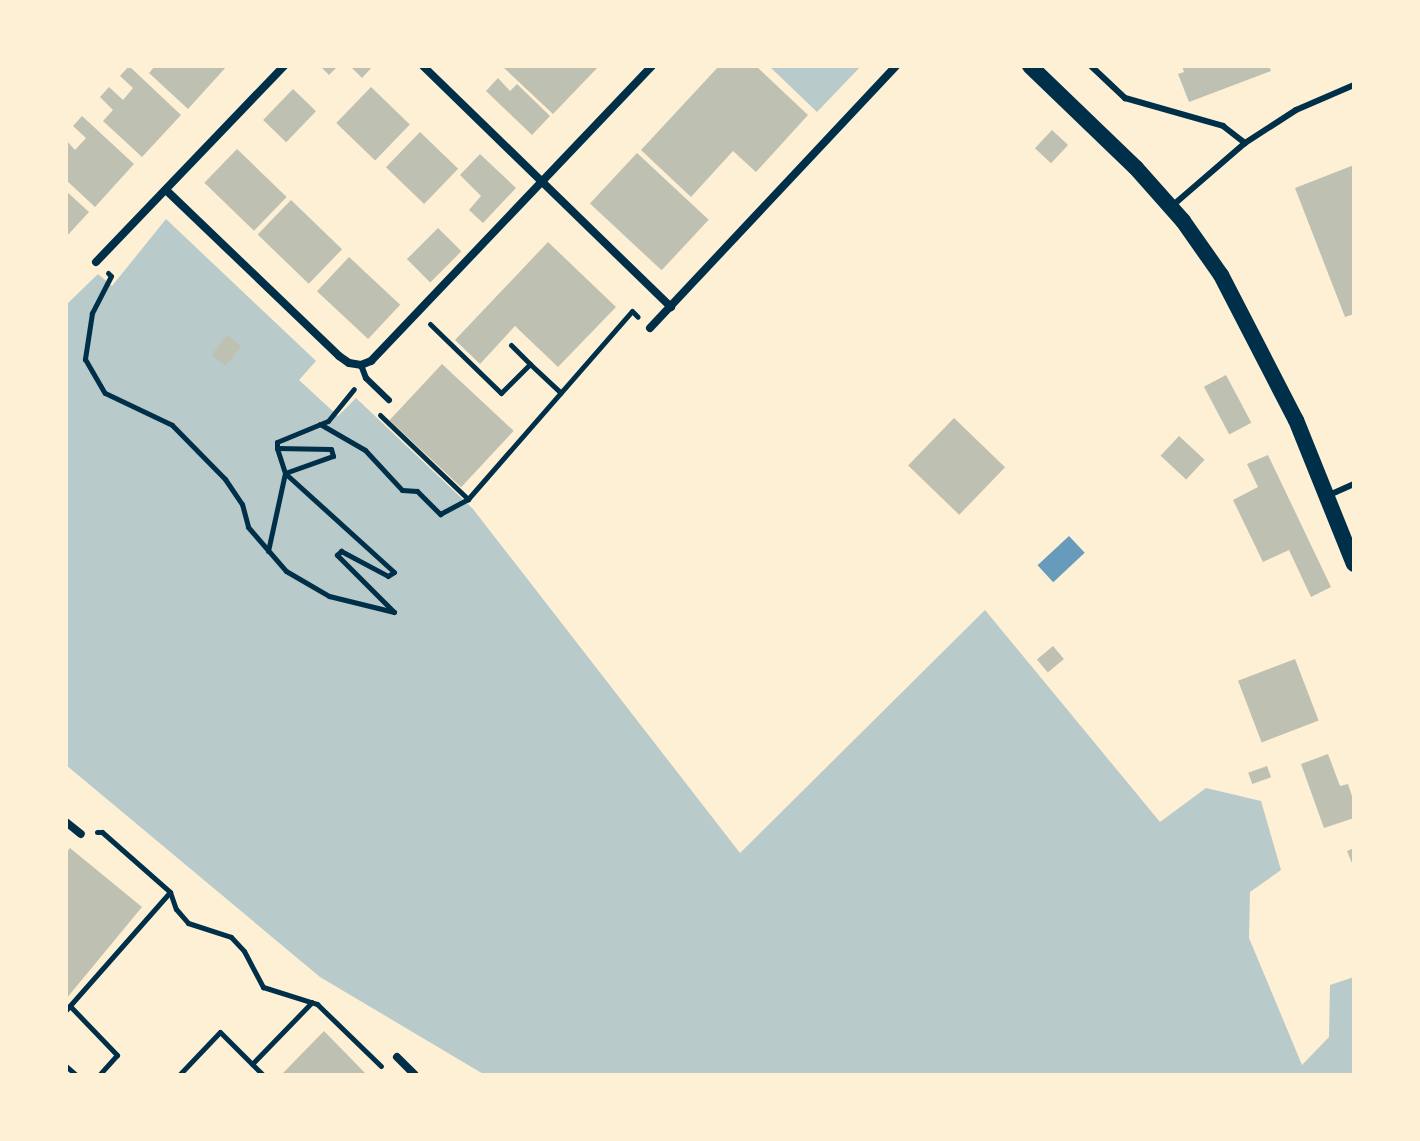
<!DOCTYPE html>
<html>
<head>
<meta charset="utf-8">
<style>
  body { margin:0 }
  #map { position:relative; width:1420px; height:1141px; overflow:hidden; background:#fdf0d5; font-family:"Alegreya Sans",sans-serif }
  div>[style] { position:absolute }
  .green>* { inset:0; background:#b9caca }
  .water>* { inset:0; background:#669bbc; transform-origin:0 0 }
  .building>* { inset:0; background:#bec0b2; transform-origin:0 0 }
  .path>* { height:5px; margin:-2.5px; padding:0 2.5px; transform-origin:2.5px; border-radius:2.5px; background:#003049 }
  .service>* { height:6px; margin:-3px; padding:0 3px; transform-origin:3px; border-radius:3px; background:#003049 }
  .minor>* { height:8px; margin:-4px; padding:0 4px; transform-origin:4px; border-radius:4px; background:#003049 }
  .secondary>* { height:16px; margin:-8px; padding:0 8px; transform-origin:8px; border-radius:8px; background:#003049 }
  span { translate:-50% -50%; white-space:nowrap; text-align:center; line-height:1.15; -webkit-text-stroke:8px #fdf0d5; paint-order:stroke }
  .frame { position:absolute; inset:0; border:68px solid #fdf0d5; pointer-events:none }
</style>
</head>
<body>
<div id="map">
  <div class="green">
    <div style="clip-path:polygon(769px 66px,861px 66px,817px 112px)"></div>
    <div style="clip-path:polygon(166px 219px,316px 361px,299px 380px,338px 416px,356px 398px,473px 509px,740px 853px,985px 610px,1160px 822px,1206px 788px,1261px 801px,1281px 870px,1250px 892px,1249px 938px,1302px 1065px,1329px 1037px,1330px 985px,1354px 977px,1354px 1075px,485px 1075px,320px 977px,66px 765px,66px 305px,98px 274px,112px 286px)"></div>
  </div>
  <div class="water">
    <div style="left:1069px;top:536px;width:23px;height:43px;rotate:47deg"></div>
  </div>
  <div class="building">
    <div style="clip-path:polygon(129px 66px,181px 115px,142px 157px,103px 121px,113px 110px,100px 97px,109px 87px,123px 100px,133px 88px,120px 76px)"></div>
    <div style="clip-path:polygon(155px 66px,227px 66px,188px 109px,149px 73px)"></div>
    <div style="clip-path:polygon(320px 66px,338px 66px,329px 75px)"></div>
    <div style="clip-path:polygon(350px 66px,373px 66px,362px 78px)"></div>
    <div style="clip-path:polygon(502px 66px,523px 68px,599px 66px,553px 114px)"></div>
    <div style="clip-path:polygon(719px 66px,756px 66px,808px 115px,756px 172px,733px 151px,691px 197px,641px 150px)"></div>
    <div style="clip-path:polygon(1182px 66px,1269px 66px,1271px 71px,1189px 102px,1178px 74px,1184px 72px)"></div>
    <div style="clip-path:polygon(498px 78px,510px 91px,517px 84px,550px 116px,532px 135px,486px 91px)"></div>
    <div style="left:371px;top:87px;width:54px;height:50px;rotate:44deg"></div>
    <div style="left:293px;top:89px;width:32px;height:43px;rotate:44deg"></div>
    <div style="clip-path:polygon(82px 116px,134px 164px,95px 207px,66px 180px,66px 140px,75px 150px,86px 138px,73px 126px)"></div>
    <div style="left:1052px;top:130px;width:22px;height:25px;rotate:43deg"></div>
    <div style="left:420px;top:132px;width:53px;height:49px;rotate:44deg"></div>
    <div style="left:237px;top:149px;width:69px;height:47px;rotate:44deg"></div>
    <div style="left:637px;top:153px;width:98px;height:69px;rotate:43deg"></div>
    <div style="clip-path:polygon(480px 154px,516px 188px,483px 223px,469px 210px,481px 196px,460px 175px)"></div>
    <div style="clip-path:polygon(1354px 165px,1354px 314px,1345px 317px,1295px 188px)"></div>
    <div style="clip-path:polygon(66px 191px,89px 212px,66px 237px)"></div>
    <div style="left:291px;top:200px;width:71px;height:48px;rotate:44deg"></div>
    <div style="left:438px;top:228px;width:33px;height:44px;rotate:45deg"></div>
    <div style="clip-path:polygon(548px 242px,616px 307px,558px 367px,515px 326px,480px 364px,455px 340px)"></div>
    <div style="left:349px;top:257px;width:70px;height:47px;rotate:43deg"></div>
    <div style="left:227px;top:335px;width:18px;height:25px;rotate:38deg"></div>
    <div style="left:442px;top:364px;width:98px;height:77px;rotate:43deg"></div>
    <div style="left:1226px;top:375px;width:54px;height:25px;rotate:62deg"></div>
    <div style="left:954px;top:418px;width:71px;height:66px;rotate:44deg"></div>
    <div style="left:1179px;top:436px;width:35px;height:27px;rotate:43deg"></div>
    <div style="clip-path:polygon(1268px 455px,1331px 587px,1311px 597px,1289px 550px,1263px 562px,1233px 500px,1258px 487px,1247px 464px)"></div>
    <div style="left:1053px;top:646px;width:17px;height:21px;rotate:50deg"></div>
    <div style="left:1295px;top:659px;width:66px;height:61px;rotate:69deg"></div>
    <div style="clip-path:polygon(1328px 754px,1340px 786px,1348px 784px,1354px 802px,1354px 818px,1324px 828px,1301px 764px)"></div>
    <div style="left:1267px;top:766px;width:12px;height:20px;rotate:70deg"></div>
    <div style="clip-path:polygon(70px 848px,142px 907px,66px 999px,66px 853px)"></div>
    <div style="clip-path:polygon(1354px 848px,1354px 868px,1347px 851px)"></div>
    <div style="clip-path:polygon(324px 1031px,367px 1075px,283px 1073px)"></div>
  </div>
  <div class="path">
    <div style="left:108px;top:273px;width:4px;rotate:45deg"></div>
    <div style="left:111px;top:276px;width:42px;rotate:117.2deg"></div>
    <div style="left:92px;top:313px;width:47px;rotate:98.7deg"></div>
    <div style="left:85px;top:359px;width:39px;rotate:60deg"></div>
    <div style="left:105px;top:393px;width:74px;rotate:25.5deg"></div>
    <div style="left:172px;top:425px;width:76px;rotate:45.5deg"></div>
    <div style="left:225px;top:479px;width:30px;rotate:56deg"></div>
    <div style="left:242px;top:504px;width:24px;rotate:75deg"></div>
    <div style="left:248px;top:527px;width:58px;rotate:49.2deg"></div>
    <div style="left:286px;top:571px;width:50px;rotate:30.2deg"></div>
    <div style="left:329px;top:596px;width:67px;rotate:13.8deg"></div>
    <div style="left:394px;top:612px;width:81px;rotate:-135deg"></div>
    <div style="left:337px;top:555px;width:6px;rotate:-45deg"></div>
    <div style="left:341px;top:551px;width:53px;rotate:28deg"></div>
    <div style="left:388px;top:576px;width:7px;rotate:-34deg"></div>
    <div style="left:394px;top:572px;width:147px;rotate:-137.8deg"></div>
    <div style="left:285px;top:473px;width:51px;rotate:-19.5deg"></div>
    <div style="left:333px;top:456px;width:7px;rotate:-106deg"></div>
    <div style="left:331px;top:449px;width:54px;rotate:-178.9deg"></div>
    <div style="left:277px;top:448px;width:6px;rotate:-90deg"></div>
    <div style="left:277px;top:442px;width:55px;rotate:-22.4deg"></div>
    <div style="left:328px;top:421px;width:41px;rotate:-50.9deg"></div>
    <div style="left:430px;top:324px;width:99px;rotate:44.2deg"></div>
    <div style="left:501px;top:393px;width:41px;rotate:-45deg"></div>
    <div style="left:530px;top:364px;width:42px;rotate:43.1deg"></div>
    <div style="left:511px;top:345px;width:27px;rotate:45deg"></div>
    <div style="left:380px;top:415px;width:122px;rotate:43.7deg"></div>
    <div style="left:468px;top:499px;width:249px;rotate:-48.9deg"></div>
    <div style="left:632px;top:311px;width:8px;rotate:45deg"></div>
    <div style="left:320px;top:424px;width:52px;rotate:30deg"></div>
    <div style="left:365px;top:450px;width:54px;rotate:47.2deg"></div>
    <div style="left:402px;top:490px;width:15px;rotate:4deg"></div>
    <div style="left:417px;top:491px;width:33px;rotate:45deg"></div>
    <div style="left:440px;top:514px;width:32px;rotate:-28deg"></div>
    <div style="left:268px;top:551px;width:80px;rotate:-77.7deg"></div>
    <div style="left:285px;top:473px;width:26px;rotate:-108deg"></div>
    <div style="left:97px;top:832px;width:5px"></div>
    <div style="left:102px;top:832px;width:91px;rotate:41.4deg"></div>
    <div style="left:170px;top:892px;width:18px;rotate:71deg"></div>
    <div style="left:176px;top:909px;width:18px;rotate:49deg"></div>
    <div style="left:188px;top:923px;width:45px;rotate:18deg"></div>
    <div style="left:231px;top:937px;width:19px;rotate:47deg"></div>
    <div style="left:244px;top:951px;width:41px;rotate:62.2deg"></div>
    <div style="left:263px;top:987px;width:57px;rotate:17.5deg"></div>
    <div style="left:317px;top:1004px;width:89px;rotate:44.1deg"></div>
    <div style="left:70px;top:1006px;width:68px;rotate:46.2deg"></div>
    <div style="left:117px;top:1055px;width:27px;rotate:132deg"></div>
    <div style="left:66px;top:1010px;width:157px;rotate:-48.6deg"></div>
    <div style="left:252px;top:1064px;width:86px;rotate:-45.9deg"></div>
    <div style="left:66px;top:1066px;width:13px;rotate:42deg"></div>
    <div style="left:179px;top:1075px;width:59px;rotate:-46.4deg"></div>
    <div style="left:220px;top:1032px;width:61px;rotate:45deg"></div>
  </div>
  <div class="service">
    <div style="left:1091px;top:66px;width:47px;rotate:43.3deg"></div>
    <div style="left:1125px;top:98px;width:102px;rotate:15.9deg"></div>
    <div style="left:1223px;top:126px;width:28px;rotate:38deg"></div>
    <div style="left:1172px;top:206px;width:96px;rotate:-40.8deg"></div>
    <div style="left:1245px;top:143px;width:61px;rotate:-32.9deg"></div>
    <div style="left:1296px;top:110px;width:63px;rotate:-23.3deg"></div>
    <div style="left:361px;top:365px;width:14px;rotate:69deg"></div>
    <div style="left:366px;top:378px;width:32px;rotate:44deg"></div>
    <div style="left:1327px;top:496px;width:30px;rotate:-24deg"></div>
  </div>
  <div class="minor">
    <div style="left:423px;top:66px;width:346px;rotate:44.2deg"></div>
    <div style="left:166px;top:190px;width:240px;rotate:43.8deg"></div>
    <div style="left:339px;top:356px;width:12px;rotate:35deg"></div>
    <div style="left:349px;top:363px;width:12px;rotate:9deg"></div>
    <div style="left:361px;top:365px;width:11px;rotate:-22deg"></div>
    <div style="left:371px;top:361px;width:407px;rotate:-46.4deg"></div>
    <div style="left:96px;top:262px;width:272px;rotate:-46.2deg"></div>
    <div style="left:650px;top:328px;width:359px;rotate:-46.8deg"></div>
    <div style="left:66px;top:822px;width:19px;rotate:39deg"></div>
    <div style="left:397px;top:1057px;width:25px;rotate:45deg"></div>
  </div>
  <div class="secondary">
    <div style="left:1030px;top:66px;width:147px;rotate:43.9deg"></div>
    <div style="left:1136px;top:168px;width:71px;rotate:48.4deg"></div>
    <div style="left:1183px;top:221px;width:66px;rotate:54.9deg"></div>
    <div style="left:1221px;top:275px;width:163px;rotate:62.7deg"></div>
    <div style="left:1296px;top:420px;width:155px;rotate:68.1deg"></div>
  </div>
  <div class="frame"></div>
</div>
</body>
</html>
